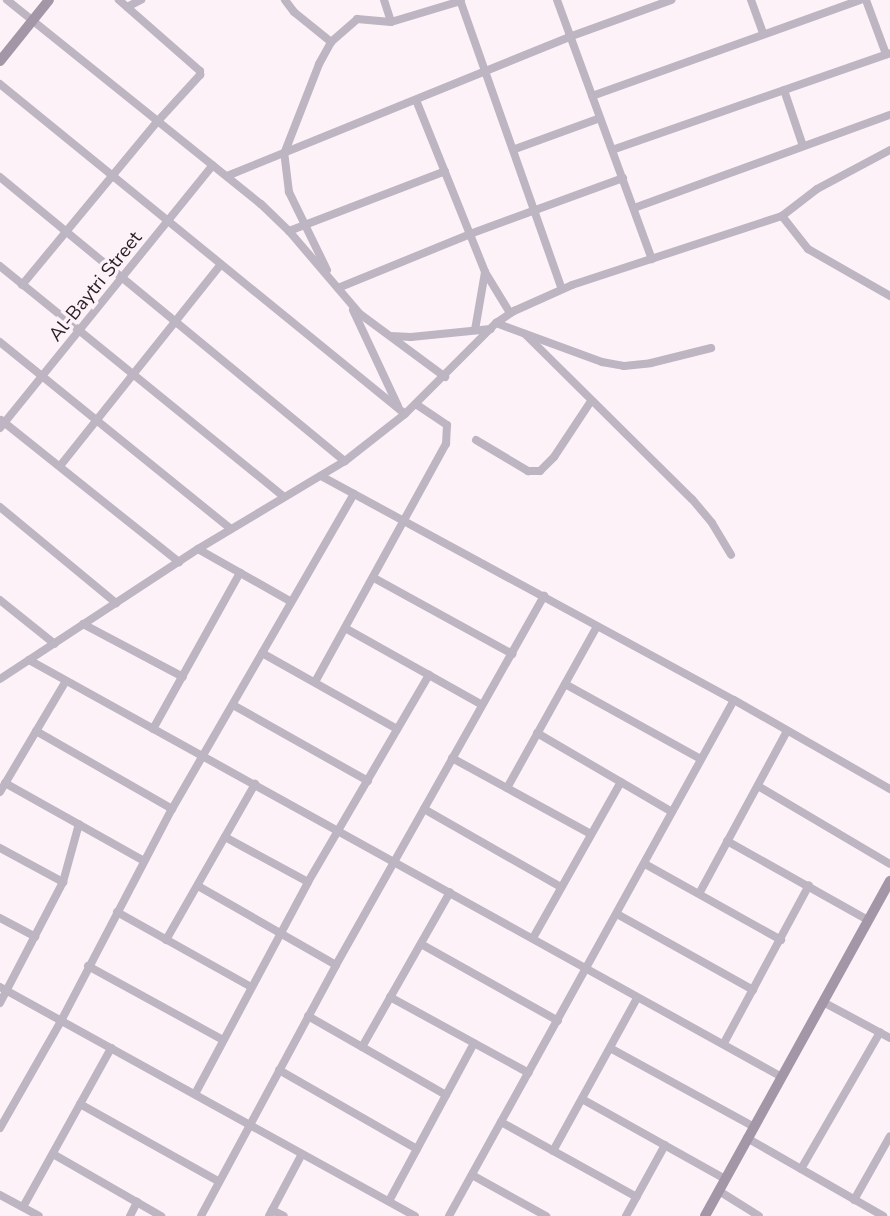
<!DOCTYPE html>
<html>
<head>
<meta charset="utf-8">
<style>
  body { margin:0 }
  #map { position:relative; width:890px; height:1216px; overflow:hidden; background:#fef2f9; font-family:"Nunito Sans",sans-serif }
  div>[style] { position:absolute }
  .street>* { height:8px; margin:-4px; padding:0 4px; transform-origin:4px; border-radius:4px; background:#bdb5c1 }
  .secondary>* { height:10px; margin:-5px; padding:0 5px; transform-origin:5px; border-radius:5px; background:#a296a7 }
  span { translate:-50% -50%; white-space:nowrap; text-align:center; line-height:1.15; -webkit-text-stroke:7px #fef2f9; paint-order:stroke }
  .street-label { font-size:19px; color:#291e24 }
</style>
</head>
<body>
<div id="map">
  <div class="street">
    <div style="left:7px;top:0;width:326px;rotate:38.8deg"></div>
    <div style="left:261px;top:204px;width:39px;rotate:44deg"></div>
    <div style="left:289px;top:231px;width:109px;rotate:49.5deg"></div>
    <div style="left:360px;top:314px;width:106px;rotate:36.5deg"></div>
    <div style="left:285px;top:0;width:15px;rotate:53deg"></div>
    <div style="left:294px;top:12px;width:48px;rotate:39deg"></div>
    <div style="left:384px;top:0;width:23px;rotate:72deg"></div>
    <div style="left:460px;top:0;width:306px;rotate:70.6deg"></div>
    <div style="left:557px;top:0;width:276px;rotate:69.9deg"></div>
    <div style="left:751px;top:0;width:35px;rotate:70deg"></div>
    <div style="left:866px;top:0;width:58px;rotate:69.7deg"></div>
    <div style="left:127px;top:7px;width:16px;rotate:-27deg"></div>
    <div style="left:0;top:84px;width:522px;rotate:39.17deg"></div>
    <div style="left:784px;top:90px;width:59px;rotate:71.3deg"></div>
    <div style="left:592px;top:96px;width:285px;rotate:-19.7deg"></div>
    <div style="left:416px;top:100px;width:185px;rotate:68.1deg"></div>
    <div style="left:485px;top:272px;width:48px;rotate:58.6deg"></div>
    <div style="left:515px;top:149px;width:90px;rotate:-20deg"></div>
    <div style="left:612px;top:150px;width:294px;rotate:-19.2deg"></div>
    <div style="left:227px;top:176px;width:369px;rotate:-22.1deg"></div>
    <div style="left:569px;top:37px;width:109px;rotate:-19.9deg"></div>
    <div style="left:0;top:177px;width:447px;rotate:39.5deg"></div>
    <div style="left:634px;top:208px;width:272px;rotate:-20deg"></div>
    <div style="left:782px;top:216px;width:42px;rotate:51.8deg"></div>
    <div style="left:808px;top:249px;width:95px;rotate:29.8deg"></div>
    <div style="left:289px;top:231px;width:167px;rotate:-21deg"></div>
    <div style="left:0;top:266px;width:366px;rotate:39.1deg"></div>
    <div style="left:327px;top:270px;width:87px;rotate:-116deg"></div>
    <div style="left:289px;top:192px;width:38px;rotate:-97deg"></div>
    <div style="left:284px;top:154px;width:97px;rotate:-68.7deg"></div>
    <div style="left:319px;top:64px;width:25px;rotate:-61deg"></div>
    <div style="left:331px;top:42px;width:35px;rotate:-41deg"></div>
    <div style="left:357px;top:19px;width:34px;rotate:5deg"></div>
    <div style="left:391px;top:22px;width:73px;rotate:-16.7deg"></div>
    <div style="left:22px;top:285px;width:212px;rotate:-50.4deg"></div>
    <div style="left:157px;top:122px;width:64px;rotate:-47.5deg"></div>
    <div style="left:200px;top:75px;width:4px;rotate:-90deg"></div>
    <div style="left:200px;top:71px;width:108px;rotate:-138.8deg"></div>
    <div style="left:338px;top:288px;width:143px;rotate:-22.2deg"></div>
    <div style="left:470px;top:234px;width:163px;rotate:-20.1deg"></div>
    <div style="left:353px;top:310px;width:106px;rotate:64.9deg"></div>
    <div style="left:496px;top:323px;width:113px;rotate:20.2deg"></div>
    <div style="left:602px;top:362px;width:22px;rotate:10deg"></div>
    <div style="left:624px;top:366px;width:27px;rotate:-6deg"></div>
    <div style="left:651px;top:363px;width:62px;rotate:-14deg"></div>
    <div style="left:475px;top:330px;width:59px;rotate:-80.2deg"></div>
    <div style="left:525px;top:334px;width:235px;rotate:44.7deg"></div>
    <div style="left:692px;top:499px;width:31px;rotate:50deg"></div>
    <div style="left:712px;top:523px;width:37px;rotate:59deg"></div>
    <div style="left:391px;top:336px;width:20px;rotate:3deg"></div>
    <div style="left:411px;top:337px;width:80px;rotate:-5.7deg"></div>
    <div style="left:0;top:342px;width:297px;rotate:39deg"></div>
    <div style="left:1px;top:420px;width:228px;rotate:38.6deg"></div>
    <div style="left:0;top:428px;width:338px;rotate:-51deg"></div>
    <div style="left:476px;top:440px;width:61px;rotate:30.8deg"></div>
    <div style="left:528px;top:471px;width:12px"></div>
    <div style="left:540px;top:471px;width:20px;rotate:-45deg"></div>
    <div style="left:554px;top:457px;width:67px;rotate:-56.5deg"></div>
    <div style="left:60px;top:466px;width:258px;rotate:-51.4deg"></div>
    <div style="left:321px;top:476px;width:470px;rotate:28.5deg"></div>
    <div style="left:734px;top:700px;width:180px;rotate:29.7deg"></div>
    <div style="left:0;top:507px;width:151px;rotate:39.6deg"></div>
    <div style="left:198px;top:549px;width:106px;rotate:29.5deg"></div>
    <div style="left:374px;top:578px;width:158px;rotate:28.8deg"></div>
    <div style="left:0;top:600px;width:70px;rotate:38.7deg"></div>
    <div style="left:83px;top:624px;width:113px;rotate:27.9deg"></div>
    <div style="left:345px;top:628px;width:157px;rotate:29.3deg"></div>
    <div style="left:262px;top:653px;width:155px;rotate:29.4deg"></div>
    <div style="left:29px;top:660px;width:861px;rotate:28.98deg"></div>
    <div style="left:0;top:679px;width:237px;rotate:-33.3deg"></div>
    <div style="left:198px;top:549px;width:171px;rotate:-30.9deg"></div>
    <div style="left:345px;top:461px;width:76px;rotate:-38.1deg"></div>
    <div style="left:405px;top:414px;width:129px;rotate:-45deg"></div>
    <div style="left:496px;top:323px;width:22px;rotate:-34deg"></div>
    <div style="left:514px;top:311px;width:64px;rotate:-24.1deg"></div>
    <div style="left:572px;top:285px;width:221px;rotate:-18.2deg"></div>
    <div style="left:782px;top:216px;width:44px;rotate:-37.6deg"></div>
    <div style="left:817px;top:189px;width:83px;rotate:-28.1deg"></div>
    <div style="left:315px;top:682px;width:272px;rotate:-61.2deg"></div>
    <div style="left:446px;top:444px;width:19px;rotate:-87deg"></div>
    <div style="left:447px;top:425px;width:37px;rotate:-146deg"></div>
    <div style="left:565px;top:684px;width:155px;rotate:28.9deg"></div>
    <div style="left:233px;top:705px;width:155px;rotate:29.4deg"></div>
    <div style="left:153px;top:729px;width:179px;rotate:-60.9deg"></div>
    <div style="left:36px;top:731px;width:157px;rotate:29.8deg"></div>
    <div style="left:537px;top:733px;width:156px;rotate:30.3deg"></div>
    <div style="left:452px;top:758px;width:158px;rotate:28.7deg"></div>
    <div style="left:5px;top:783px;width:159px;rotate:29.3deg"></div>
    <div style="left:758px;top:786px;width:153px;rotate:30.6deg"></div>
    <div style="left:507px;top:788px;width:185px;rotate:-60.9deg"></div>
    <div style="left:0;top:792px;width:129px;rotate:-59.3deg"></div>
    <div style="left:424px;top:809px;width:158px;rotate:29.7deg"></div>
    <div style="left:225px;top:837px;width:94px;rotate:28.5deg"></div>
    <div style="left:727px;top:841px;width:162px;rotate:29.3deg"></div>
    <div style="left:0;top:848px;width:72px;rotate:28.4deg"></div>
    <div style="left:645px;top:864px;width:156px;rotate:29.2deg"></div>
    <div style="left:198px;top:886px;width:159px;rotate:29.8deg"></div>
    <div style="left:700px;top:892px;width:183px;rotate:-61.6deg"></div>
    <div style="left:117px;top:912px;width:154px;rotate:29.2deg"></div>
    <div style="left:617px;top:914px;width:156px;rotate:29.2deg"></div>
    <div style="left:0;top:918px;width:40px;rotate:28deg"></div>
    <div style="left:533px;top:938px;width:179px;rotate:-60.6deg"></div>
    <div style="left:166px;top:940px;width:180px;rotate:-60.3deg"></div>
    <div style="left:421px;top:944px;width:157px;rotate:29.3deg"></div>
    <div style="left:88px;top:966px;width:154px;rotate:28.7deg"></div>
    <div style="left:0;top:987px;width:474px;rotate:28.9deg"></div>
    <div style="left:390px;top:997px;width:158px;rotate:28.7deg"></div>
    <div style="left:823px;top:1002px;width:76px;rotate:28.2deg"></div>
    <div style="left:0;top:1003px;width:136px;rotate:-62.5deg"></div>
    <div style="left:63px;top:882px;width:60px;rotate:-74.6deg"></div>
    <div style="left:308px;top:1016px;width:159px;rotate:29.8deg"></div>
    <div style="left:724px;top:1043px;width:179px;rotate:-61.7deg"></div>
    <div style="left:362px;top:1047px;width:178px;rotate:-60.4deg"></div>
    <div style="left:610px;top:1048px;width:164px;rotate:28.7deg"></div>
    <div style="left:279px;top:1070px;width:159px;rotate:29.8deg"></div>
    <div style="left:195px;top:1094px;width:240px;rotate:-61.9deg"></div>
    <div style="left:308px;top:882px;width:240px;rotate:-59.7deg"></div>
    <div style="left:582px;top:1099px;width:164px;rotate:29.2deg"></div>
    <div style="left:80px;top:1104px;width:158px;rotate:29.2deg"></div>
    <div style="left:501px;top:1122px;width:155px;rotate:28.9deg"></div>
    <div style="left:0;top:1128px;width:123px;rotate:-60.3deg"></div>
    <div style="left:61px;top:1021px;width:239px;rotate:-62.4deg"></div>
    <div style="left:172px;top:809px;width:364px;rotate:-60deg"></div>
    <div style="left:747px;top:1138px;width:157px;rotate:29.8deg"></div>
    <div style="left:553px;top:1151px;width:175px;rotate:-61.2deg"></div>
    <div style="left:53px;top:1154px;width:125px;rotate:29.9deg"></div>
    <div style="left:801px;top:1169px;width:158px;rotate:-60deg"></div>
    <div style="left:472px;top:1175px;width:85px;rotate:29deg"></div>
    <div style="left:719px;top:1191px;width:47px;rotate:32deg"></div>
    <div style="left:0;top:1195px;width:44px;rotate:28.3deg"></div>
    <div style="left:854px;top:1200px;width:73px;rotate:-60.6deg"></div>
    <div style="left:389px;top:1201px;width:179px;rotate:-61.7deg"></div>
    <div style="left:23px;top:1207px;width:182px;rotate:-61deg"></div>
    <div style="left:272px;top:1210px;width:13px;rotate:27deg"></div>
    <div style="left:130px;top:1216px;width:16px;rotate:-63deg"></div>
    <div style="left:201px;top:1216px;width:285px;rotate:-61.7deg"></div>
    <div style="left:336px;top:965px;width:424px;rotate:-60.6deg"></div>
    <div style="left:269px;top:1216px;width:70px;rotate:-62deg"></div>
    <div style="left:449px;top:1216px;width:589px;rotate:-61.09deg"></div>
    <div style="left:626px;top:1216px;width:81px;rotate:-61.2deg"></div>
  </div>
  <div class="secondary">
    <div style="left:0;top:61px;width:78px;rotate:-51.2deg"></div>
    <div style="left:705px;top:1216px;width:383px;rotate:-61.1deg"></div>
  </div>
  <div class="street-label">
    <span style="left:96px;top:287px;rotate:-51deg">Al-Baytri Street</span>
  </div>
</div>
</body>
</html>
